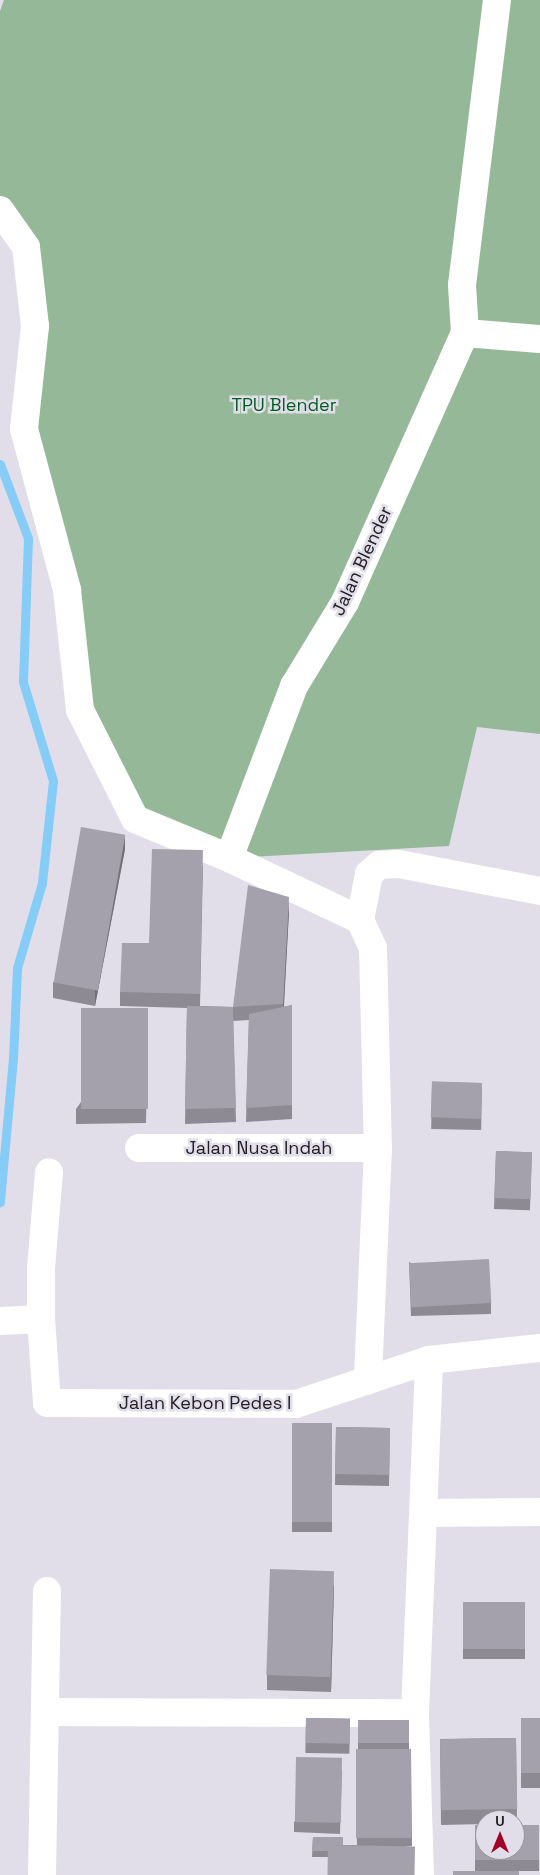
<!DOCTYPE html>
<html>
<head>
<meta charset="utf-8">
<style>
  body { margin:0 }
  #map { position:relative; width:540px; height:1875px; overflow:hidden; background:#e1deea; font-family:"Space Grotesk",sans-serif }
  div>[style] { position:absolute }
  .green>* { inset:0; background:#95b998 }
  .stream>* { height:9px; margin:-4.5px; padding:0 4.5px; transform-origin:4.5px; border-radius:4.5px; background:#85ccf7 }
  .minor>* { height:28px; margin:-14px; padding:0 14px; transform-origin:14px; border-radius:14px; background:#fff }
  .wall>* { inset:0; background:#8d8a94; transform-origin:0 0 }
  .shaded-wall>* { inset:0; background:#737178 }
  .building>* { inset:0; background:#a4a1ac; transform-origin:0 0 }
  span { translate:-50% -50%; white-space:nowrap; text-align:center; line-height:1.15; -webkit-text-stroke:5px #e1deea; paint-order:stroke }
  .park-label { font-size:18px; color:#005e20 }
  .street-label { font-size:18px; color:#212024 }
  .north { position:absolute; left:475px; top:1810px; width:50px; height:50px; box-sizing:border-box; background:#e1deea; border:1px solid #94929b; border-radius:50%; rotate:0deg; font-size:14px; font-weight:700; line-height:20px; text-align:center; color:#212024 }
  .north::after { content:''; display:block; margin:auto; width:18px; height:22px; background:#a20228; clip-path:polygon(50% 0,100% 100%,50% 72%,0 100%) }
</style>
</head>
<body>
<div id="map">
  <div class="green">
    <div style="clip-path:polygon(4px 0,540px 0,540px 734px,477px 727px,449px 846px,229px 858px,135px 819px,80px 710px,24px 429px,26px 247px,0 210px,0 11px)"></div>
  </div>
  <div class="stream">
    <div style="left:0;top:464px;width:79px;rotate:69.3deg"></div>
    <div style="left:28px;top:538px;width:144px;rotate:92deg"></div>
    <div style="left:23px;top:682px;width:103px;rotate:73.1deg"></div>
    <div style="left:53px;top:781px;width:103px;rotate:96.2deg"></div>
    <div style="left:42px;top:883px;width:89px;rotate:106.4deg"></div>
    <div style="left:17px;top:968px;width:90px;rotate:92.5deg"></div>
    <div style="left:13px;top:1058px;width:145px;rotate:95.2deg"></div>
  </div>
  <div class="minor">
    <div style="left:0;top:210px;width:45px;rotate:54.9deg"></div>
    <div style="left:26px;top:247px;width:80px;rotate:83.5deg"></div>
    <div style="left:35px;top:326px;width:104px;rotate:96.1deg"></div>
    <div style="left:24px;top:429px;width:167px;rotate:75deg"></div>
    <div style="left:67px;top:590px;width:121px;rotate:83.8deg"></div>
    <div style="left:80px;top:710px;width:122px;rotate:63.2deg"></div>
    <div style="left:135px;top:819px;width:102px;rotate:22.5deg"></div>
    <div style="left:229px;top:858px;width:145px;rotate:25.3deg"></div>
    <div style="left:360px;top:920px;width:31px;rotate:65deg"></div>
    <div style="left:373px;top:948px;width:200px;rotate:88.6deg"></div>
    <div style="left:378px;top:1148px;width:233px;rotate:92.5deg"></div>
    <div style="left:465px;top:333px;width:48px;rotate:-93.6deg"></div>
    <div style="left:462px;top:285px;width:287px;rotate:-83deg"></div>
    <div style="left:229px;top:858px;width:184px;rotate:-69.3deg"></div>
    <div style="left:294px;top:686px;width:98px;rotate:-58.7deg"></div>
    <div style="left:345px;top:602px;width:295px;rotate:-66deg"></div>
    <div style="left:465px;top:333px;width:75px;rotate:4.6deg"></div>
    <div style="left:360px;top:920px;width:47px;rotate:-78.9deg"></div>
    <div style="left:369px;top:874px;width:13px;rotate:-42deg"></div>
    <div style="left:379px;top:865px;width:20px;rotate:-3deg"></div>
    <div style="left:399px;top:864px;width:144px;rotate:10.8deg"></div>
    <div style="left:139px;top:1148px;width:239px"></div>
    <div style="left:41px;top:1319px;width:51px;rotate:-90deg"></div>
    <div style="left:41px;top:1268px;width:96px;rotate:-85.2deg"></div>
    <div style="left:0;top:1321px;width:41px;rotate:-2.8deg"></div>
    <div style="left:41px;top:1319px;width:84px;rotate:85.9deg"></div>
    <div style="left:47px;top:1403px;width:249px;rotate:0.2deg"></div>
    <div style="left:296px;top:1404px;width:140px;rotate:-18.3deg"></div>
    <div style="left:429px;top:1360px;width:112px;rotate:-6.2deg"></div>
    <div style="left:423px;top:1513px;width:117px;rotate:-0.5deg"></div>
    <div style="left:47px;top:1712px;width:368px;rotate:0.2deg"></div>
    <div style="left:42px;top:1875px;width:284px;rotate:-89deg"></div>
    <div style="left:420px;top:1875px;width:162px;rotate:-91.8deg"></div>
    <div style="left:415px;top:1713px;width:353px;rotate:-87.7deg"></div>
  </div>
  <div class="wall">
    <div style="clip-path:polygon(125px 849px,95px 1006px,53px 998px,53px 983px)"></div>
    <div style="clip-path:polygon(203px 865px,200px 1006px,233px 1007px,289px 911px,284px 1007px,292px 1005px,292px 1119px,246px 1122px,249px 1020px,233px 1021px,236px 1122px,185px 1124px,187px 1008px,120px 1006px,120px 992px,149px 943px)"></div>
    <div style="clip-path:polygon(148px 1008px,146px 1123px,76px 1124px,76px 1109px)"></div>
    <div style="left:482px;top:1083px;width:47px;height:50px;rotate:91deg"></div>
    <div style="left:496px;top:1151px;width:36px;height:58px;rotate:2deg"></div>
    <div style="clip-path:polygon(409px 1262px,491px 1303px,491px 1314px,411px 1316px)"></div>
    <div style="left:292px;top:1423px;width:40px;height:109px"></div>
    <div style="left:336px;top:1427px;width:54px;height:58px;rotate:1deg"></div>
    <div style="clip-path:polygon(334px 1585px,331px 1692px,267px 1690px,267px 1675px)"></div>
    <div style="left:463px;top:1602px;width:62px;height:57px"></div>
    <div style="left:306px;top:1718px;width:44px;height:35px;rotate:1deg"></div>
    <div style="left:540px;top:1718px;width:70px;height:19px;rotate:90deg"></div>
    <div style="clip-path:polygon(358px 1720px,409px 1720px,409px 1749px,411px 1749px,412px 1846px,328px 1857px,312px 1857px,313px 1837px,343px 1845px,357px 1845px,356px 1749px,358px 1749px)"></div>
    <div style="clip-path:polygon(516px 1738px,517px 1824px,515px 1824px,515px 1820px,485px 1820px,485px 1824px,441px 1825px,440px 1739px)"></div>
    <div style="clip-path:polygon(342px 1769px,340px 1834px,294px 1832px,294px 1822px)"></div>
    <div style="left:475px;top:1825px;width:64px;height:46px"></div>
  </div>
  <div class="shaded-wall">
    <div style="clip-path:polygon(125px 835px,125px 849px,95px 1006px,95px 991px)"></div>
    <div style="clip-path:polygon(289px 897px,289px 911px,283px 1019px,283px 1004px)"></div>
    <div style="clip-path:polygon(334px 1571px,334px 1585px,331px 1692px,331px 1677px)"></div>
  </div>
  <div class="building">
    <div style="left:81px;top:827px;width:45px;height:158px;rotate:10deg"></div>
    <div style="clip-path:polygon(152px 849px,203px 850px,200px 994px,120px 992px,122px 943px,149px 943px)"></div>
    <div style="clip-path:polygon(248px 885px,289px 897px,283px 1004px,233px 1007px,236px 1108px,185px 1109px,187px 1006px,233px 1007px)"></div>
    <div style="clip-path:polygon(292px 1005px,292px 1105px,246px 1108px,249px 1014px)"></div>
    <div style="left:81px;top:1008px;width:67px;height:101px"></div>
    <div style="left:482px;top:1083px;width:36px;height:50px;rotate:92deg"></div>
    <div style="left:496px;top:1151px;width:36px;height:47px;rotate:2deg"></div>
    <div style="left:489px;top:1259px;width:44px;height:80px;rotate:87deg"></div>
    <div style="left:292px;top:1423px;width:40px;height:99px"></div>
    <div style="left:336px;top:1427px;width:54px;height:47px;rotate:1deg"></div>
    <div style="left:270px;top:1569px;width:64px;height:106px;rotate:2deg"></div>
    <div style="left:463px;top:1602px;width:62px;height:47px"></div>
    <div style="left:306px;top:1718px;width:44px;height:25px;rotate:1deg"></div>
    <div style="left:540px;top:1718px;width:55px;height:19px;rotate:90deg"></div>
    <div style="left:358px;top:1720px;width:51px;height:23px"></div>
    <div style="left:516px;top:1738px;width:71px;height:76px;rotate:89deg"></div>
    <div style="left:356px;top:1749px;width:55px;height:89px"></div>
    <div style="left:296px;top:1757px;width:46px;height:65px;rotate:1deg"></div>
    <div style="clip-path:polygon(475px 1825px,485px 1825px,485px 1850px,515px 1850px,515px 1825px,539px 1825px,539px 1860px,475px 1860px)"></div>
    <div style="clip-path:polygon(313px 1837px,343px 1837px,343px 1845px,328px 1845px,328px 1851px,312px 1851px)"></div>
    <div style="left:328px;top:1845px;width:87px;height:30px;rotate:1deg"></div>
    <div style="left:453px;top:1871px;width:66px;height:4px"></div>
  </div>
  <div class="park-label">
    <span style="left:284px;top:405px">TPU Blender</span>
  </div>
  <div class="street-label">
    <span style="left:362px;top:561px;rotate:-65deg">Jalan Blender</span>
    <span style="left:259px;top:1148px">Jalan Nusa Indah</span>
    <span style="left:205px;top:1403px">Jalan Kebon Pedes I</span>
  </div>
  <div class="north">U</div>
</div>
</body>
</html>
